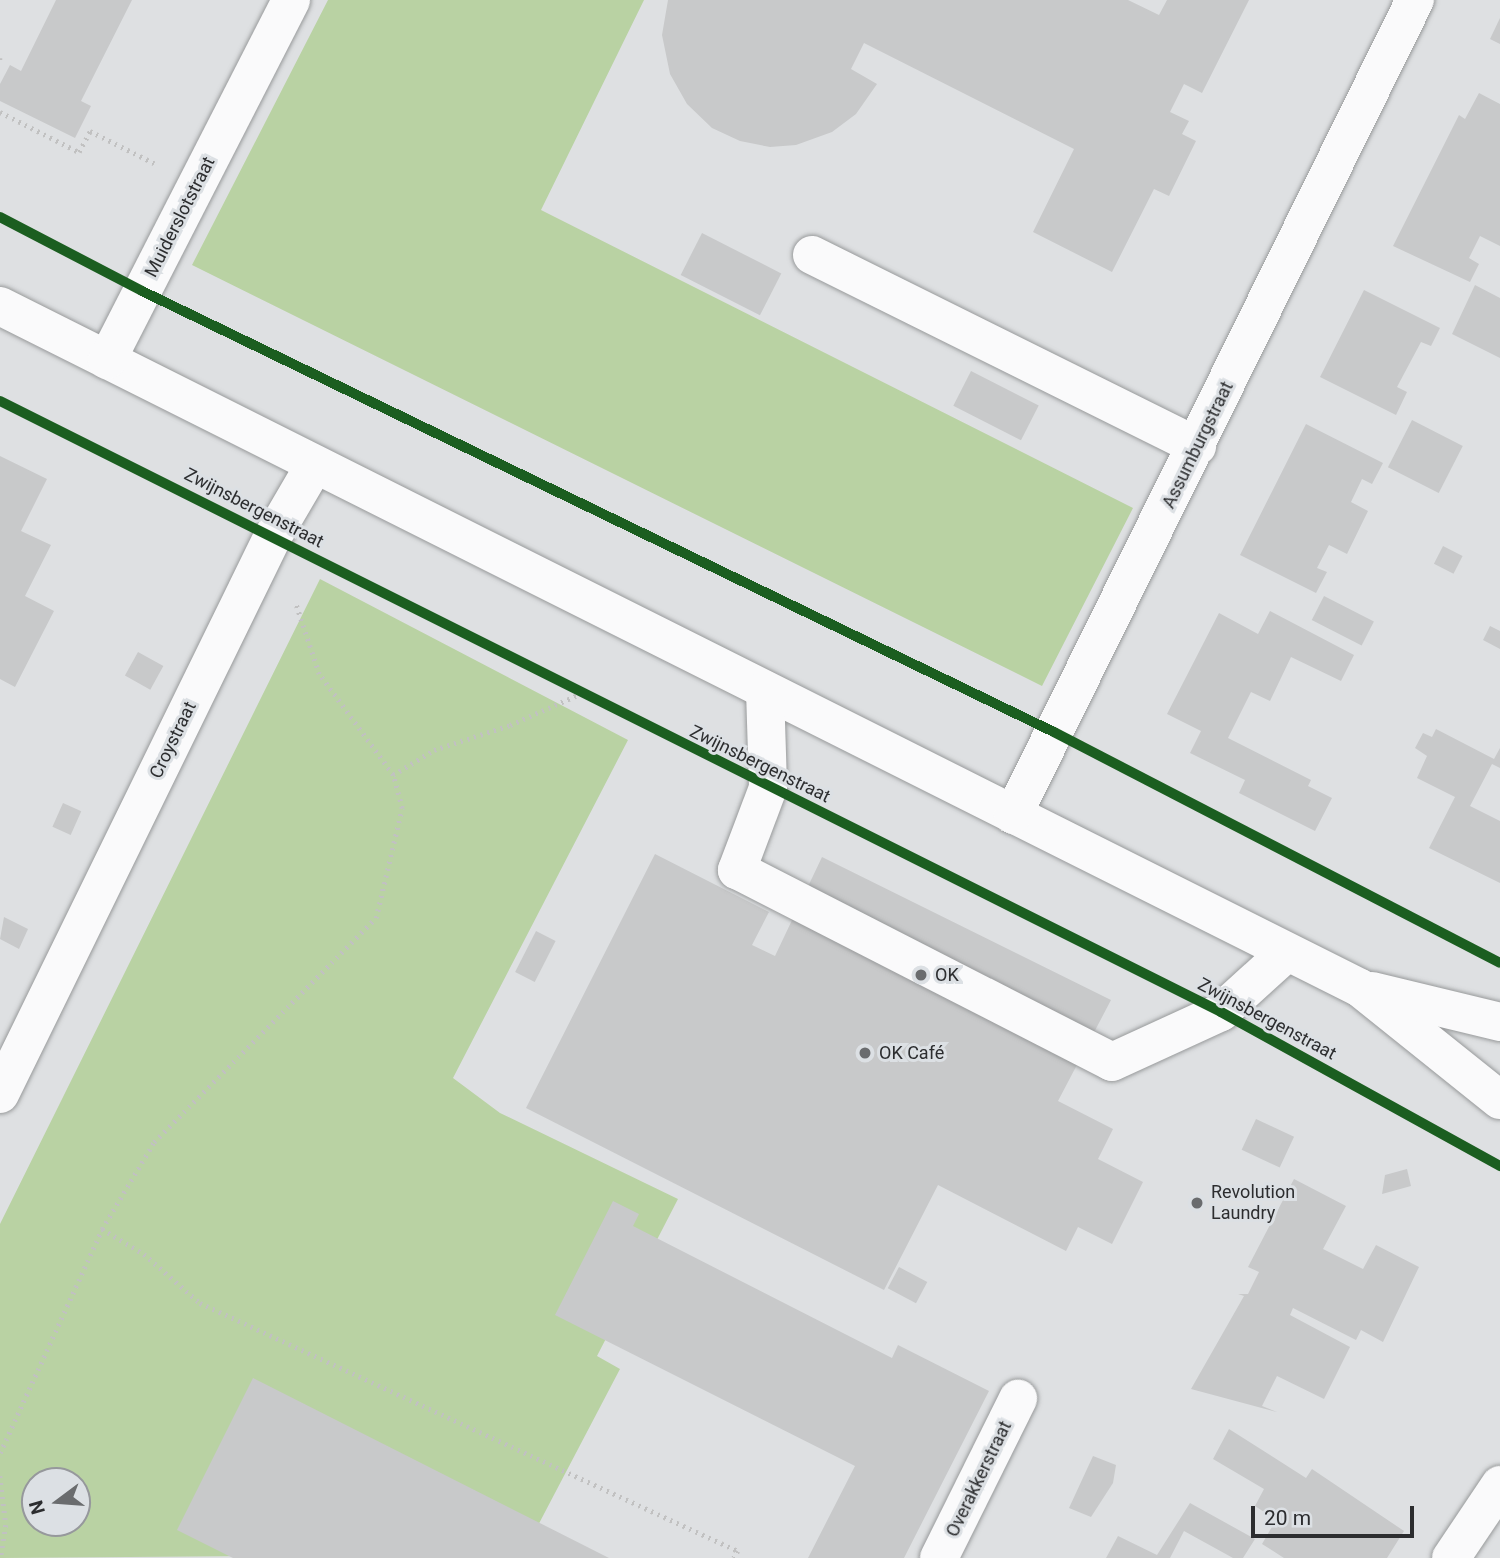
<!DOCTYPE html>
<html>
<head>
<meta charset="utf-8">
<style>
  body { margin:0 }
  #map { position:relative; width:1500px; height:1558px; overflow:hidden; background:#dee0e2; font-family:Roboto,sans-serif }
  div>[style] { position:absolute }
  .green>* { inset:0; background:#b9d2a3 }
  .building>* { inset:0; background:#c8c9ca; transform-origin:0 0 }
  .path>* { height:4.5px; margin-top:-2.25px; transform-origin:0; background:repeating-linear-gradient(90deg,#c1c1c1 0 2px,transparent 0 7px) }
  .roads { filter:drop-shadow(0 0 2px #989a9b) drop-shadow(0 0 2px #989a9b) }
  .minor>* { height:38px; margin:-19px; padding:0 19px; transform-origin:19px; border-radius:19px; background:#fafafb }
  .cycleway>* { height:10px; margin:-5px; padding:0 5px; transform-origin:5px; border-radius:5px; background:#1b5e20 }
  .dots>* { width:19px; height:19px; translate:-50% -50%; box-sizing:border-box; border:4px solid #dce0e4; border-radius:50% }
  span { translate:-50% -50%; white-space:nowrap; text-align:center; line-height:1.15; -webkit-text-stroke:6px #dce0e4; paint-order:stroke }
  .street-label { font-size:18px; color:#2c2d2f }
  .poi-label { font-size:18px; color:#2c2d2f }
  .left { translate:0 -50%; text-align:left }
  .north { position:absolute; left:21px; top:1467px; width:70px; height:70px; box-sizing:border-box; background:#dce0e4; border:2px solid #96989c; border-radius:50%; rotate:254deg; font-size:19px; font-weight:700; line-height:28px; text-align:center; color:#2c2d2f }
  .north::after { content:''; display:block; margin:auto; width:24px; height:32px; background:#6a6c6e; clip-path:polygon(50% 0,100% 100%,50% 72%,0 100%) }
  .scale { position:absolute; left:1251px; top:1506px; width:163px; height:32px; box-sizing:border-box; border:4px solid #2c2d2f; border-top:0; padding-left:9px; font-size:21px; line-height:24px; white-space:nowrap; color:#2c2d2f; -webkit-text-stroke:5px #dce0e4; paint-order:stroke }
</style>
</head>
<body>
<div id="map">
  <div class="green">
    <div style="clip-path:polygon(328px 0,644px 0,541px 210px,1133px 508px,1042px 686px,192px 265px)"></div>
    <div style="clip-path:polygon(evenodd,320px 579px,628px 740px,453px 1078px,500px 1113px,678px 1199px,597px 1356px,620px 1369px,523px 1554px,0 1558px,0 1224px,320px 579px,35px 1481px,77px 1481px,77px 1523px,35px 1523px,35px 1481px)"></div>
  </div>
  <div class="building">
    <div style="clip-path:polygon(56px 0,132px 0,81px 101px,91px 106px,75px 138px,0 101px,0 84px,10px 65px,21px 71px)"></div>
    <div style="clip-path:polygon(668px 0,1128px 0,1159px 15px,1167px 0,1249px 0,1202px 93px,1184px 84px,1170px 112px,1189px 121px,1182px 134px,1196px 141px,1169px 196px,1154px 189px,1112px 272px,1033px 232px,1074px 149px,864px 43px,851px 69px,877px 84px,856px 114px,832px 132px,796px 145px,770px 147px,740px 141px,712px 128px,687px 104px,670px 74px,662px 35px)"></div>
    <div style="clip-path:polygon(1500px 18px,1500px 44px,1490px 39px)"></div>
    <div style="clip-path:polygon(1479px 93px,1500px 104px,1500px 246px,1480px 236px,1469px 258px,1479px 264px,1470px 282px,1393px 246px,1459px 115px,1465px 119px)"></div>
    <div style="left:702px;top:233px;width:89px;height:47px;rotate:27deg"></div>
    <div style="clip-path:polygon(1475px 285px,1500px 298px,1500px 358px,1452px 334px)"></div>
    <div style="clip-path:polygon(1364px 290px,1440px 328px,1431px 346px,1421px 342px,1397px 387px,1407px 392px,1396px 415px,1320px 377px)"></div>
    <div style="left:971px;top:371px;width:76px;height:39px;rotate:27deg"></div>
    <div style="left:1412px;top:420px;width:57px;height:53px;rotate:27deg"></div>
    <div style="clip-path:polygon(1306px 424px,1383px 463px,1372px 484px,1362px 479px,1351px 502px,1368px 511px,1347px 554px,1329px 545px,1317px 568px,1327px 572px,1316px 593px,1240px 555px)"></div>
    <div style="clip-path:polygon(0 456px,47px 479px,21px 531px,51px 545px,25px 596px,54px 611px,15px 687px,0 679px)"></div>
    <div style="left:1443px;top:546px;width:22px;height:20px;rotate:27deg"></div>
    <div style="left:1324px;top:596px;width:56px;height:27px;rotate:27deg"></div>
    <div style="clip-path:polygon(1270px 611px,1354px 655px,1341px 681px,1291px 657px,1270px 701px,1251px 692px,1228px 738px,1311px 780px,1308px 786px,1332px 798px,1315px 831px,1239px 793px,1245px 780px,1190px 753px,1201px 731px,1167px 714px,1219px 613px,1258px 634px)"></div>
    <div style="clip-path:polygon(1490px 626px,1500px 631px,1500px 649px,1483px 640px)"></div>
    <div style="left:138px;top:652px;width:29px;height:27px;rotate:29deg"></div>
    <div style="clip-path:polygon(1436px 729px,1494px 759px,1500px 748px,1500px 768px,1492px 764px,1470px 806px,1500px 821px,1500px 883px,1429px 848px,1455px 797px,1417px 778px,1427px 756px,1415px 748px,1423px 733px,1432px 737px)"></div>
    <div style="left:63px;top:803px;width:20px;height:26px;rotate:24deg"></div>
    <div style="clip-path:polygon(655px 854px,769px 912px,752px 945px,775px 956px,822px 857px,1111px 1000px,1058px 1101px,1113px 1129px,1098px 1159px,1143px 1182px,1112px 1244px,1078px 1227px,1066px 1251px,938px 1185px,884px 1290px,526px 1108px)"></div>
    <div style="clip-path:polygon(4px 917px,28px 929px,19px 949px,0 939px)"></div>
    <div style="left:536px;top:931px;width:22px;height:46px;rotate:27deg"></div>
    <div style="left:1256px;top:1119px;width:42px;height:34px;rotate:25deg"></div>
    <div style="clip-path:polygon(1407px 1169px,1411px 1186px,1382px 1194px,1385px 1175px)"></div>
    <div style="clip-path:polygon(1294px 1179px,1346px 1206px,1323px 1249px,1363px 1269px,1376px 1245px,1419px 1267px,1383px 1342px,1361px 1330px,1356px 1340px,1293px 1308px,1290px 1315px,1350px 1347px,1324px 1399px,1277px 1376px,1262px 1406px,1277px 1412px,1191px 1389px,1244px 1296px,1238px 1294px,1248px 1294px,1259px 1272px,1248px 1267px)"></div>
    <div style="clip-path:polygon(613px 1201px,639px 1214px,633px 1226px,892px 1358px,898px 1345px,989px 1391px,904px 1558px,808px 1558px,855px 1466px,555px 1315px)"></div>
    <div style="left:899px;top:1267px;width:32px;height:24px;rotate:28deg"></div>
    <div style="clip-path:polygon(253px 1378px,609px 1558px,233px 1558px,177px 1530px)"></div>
    <div style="clip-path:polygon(1229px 1429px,1306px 1478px,1312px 1469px,1404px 1531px,1387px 1558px,1284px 1558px,1262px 1544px,1276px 1520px,1255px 1506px,1264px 1489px,1213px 1459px)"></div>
    <div style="clip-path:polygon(1093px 1456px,1116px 1465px,1113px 1483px,1091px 1517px,1069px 1508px)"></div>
    <div style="clip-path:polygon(1190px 1503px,1255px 1539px,1243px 1558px,1233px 1558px,1184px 1531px,1170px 1558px,1106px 1558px,1118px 1536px,1157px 1555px)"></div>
  </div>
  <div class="path">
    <div style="left:0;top:58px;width:3px;rotate:90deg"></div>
    <div style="left:0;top:112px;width:89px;rotate:26.9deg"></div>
    <div style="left:79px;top:152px;width:24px;rotate:-62deg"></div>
    <div style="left:90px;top:131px;width:72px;rotate:26.6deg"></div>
    <div style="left:393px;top:775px;width:48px;rotate:-31.4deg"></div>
    <div style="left:434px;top:750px;width:80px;rotate:-18.2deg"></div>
    <div style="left:510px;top:725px;width:77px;rotate:-23.9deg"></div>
    <div style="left:102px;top:1229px;width:49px;rotate:30.8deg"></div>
    <div style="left:144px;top:1254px;width:74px;rotate:41.2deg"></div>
    <div style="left:200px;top:1303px;width:592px;rotate:24.75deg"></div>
    <div style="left:738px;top:1551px;width:8px;rotate:120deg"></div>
    <div style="left:0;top:1453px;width:246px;rotate:-65.5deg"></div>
    <div style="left:102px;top:1229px;width:101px;rotate:-59.1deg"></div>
    <div style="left:154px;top:1142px;width:315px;rotate:-45.3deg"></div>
    <div style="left:376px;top:918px;width:113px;rotate:-76.7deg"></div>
    <div style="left:402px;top:808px;width:34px;rotate:-105deg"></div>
    <div style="left:393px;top:775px;width:125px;rotate:-126.2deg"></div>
    <div style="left:319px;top:674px;width:76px;rotate:-108.4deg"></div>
    <div style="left:0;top:1476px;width:49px;rotate:83deg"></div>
    <div style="left:6px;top:1525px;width:33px;rotate:99deg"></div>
  </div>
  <div class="roads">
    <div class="minor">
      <div style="left:812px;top:255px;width:430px;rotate:26.4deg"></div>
      <div style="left:0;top:306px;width:1521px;rotate:26.63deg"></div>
      <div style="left:1360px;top:988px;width:179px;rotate:38.7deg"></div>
      <div style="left:107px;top:360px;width:404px;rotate:-62.9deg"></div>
      <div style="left:765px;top:690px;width:98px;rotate:88.2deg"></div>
      <div style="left:768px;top:788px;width:88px;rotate:110.7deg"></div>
      <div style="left:737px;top:870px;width:421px;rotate:27.1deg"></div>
      <div style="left:1112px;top:1062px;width:120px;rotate:-24.6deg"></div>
      <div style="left:1221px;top:1012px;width:89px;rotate:-42.3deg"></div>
      <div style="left:1013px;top:815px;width:909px;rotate:-63.75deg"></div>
      <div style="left:1372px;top:991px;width:132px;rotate:13.6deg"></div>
      <div style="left:0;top:1094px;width:621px;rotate:-63.93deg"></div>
      <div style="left:273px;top:536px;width:83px;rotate:-59.7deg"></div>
      <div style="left:939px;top:1558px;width:178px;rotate:-63.6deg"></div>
      <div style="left:1451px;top:1558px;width:88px;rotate:-56.1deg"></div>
    </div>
  </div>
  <div class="cycleway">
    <div style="left:0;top:217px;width:160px;rotate:27.5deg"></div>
    <div style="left:142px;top:291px;width:1013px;rotate:25.81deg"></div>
    <div style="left:1054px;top:732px;width:502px;rotate:27.38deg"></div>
    <div style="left:0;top:401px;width:1365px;rotate:26.58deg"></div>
    <div style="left:1221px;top:1012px;width:319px;rotate:28.9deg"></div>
  </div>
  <div class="dots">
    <div style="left:921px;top:975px;background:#6a6c6e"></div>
    <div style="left:865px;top:1053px;background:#6a6c6e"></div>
    <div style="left:1197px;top:1203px;background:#6a6c6e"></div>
  </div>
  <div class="street-label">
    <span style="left:180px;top:217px;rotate:-63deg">Muiderslotstraat</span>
    <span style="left:1198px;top:445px;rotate:-64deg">Assumburgstraat</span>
    <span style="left:254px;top:508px;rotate:27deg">Zwijnsbergenstraat</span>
    <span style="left:173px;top:740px;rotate:-64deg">Croystraat</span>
    <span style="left:760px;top:764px;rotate:26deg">Zwijnsbergenstraat</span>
    <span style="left:1267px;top:1019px;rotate:28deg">Zwijnsbergenstraat</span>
    <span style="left:979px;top:1479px;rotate:-64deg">Overakkerstraat</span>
  </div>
  <div class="poi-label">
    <span class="left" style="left:935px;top:975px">OK</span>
    <span class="left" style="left:879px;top:1053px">OK Café</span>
    <span class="left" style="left:1211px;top:1203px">Revolution<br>Laundry</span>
  </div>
  <div class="north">N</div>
  <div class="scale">20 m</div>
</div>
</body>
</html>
